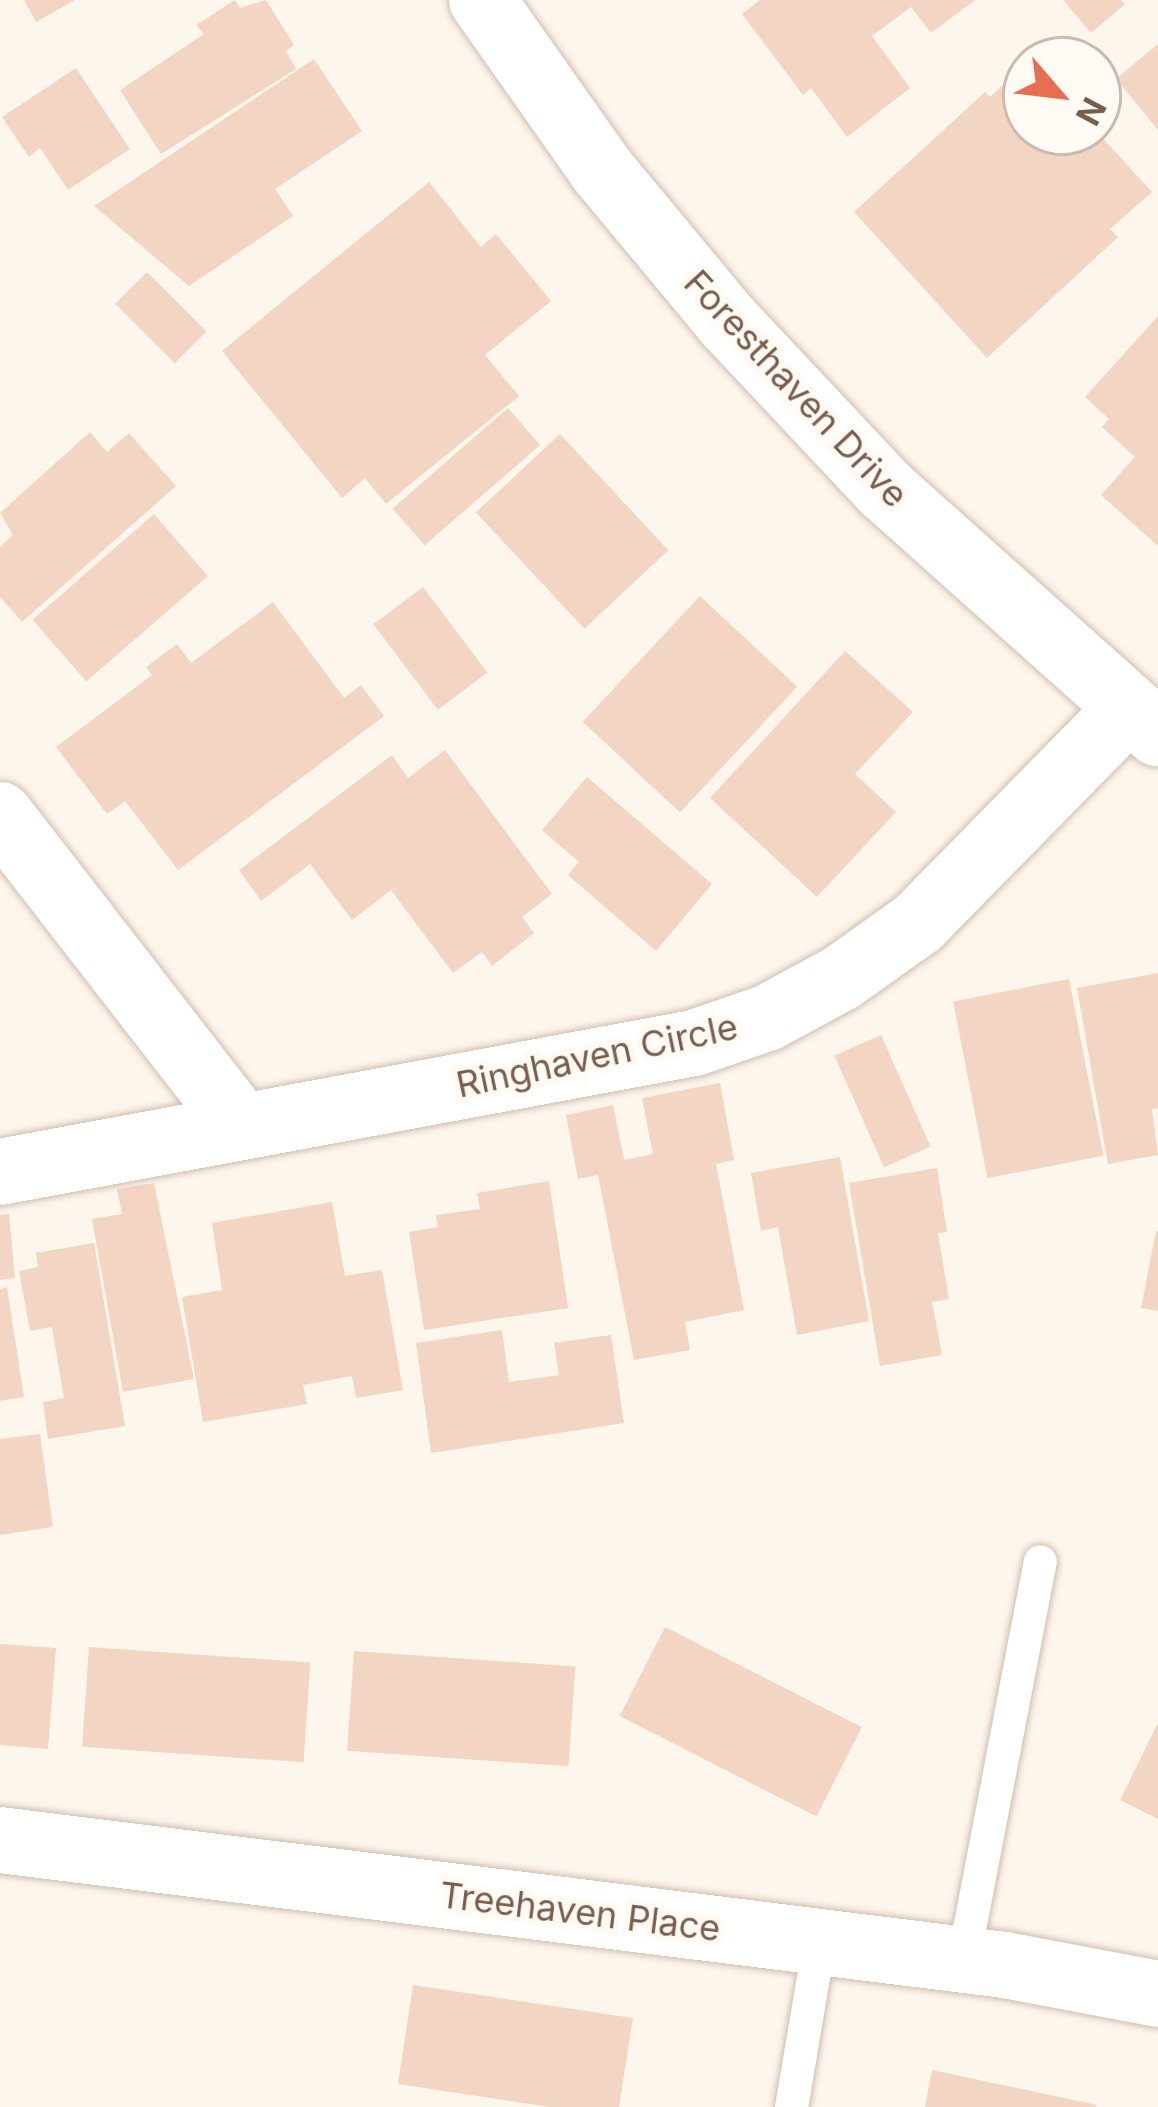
<!DOCTYPE html>
<html>
<head>
<meta charset="utf-8">
<style>
  body { margin:0 }
  #map { position:relative; width:1158px; height:2107px; overflow:hidden; background:#fdf6ec; font-family:Inter,sans-serif }
  div>[style] { position:absolute }
  .building>* { inset:0; background:#f3d5c3; transform-origin:0 0 }
  .roads { filter:drop-shadow(0 0 3px #d1beb0) drop-shadow(0 0 3px #d1beb0) }
  .lane>* { height:33px; margin:-16.5px; padding:0 16.5px; transform-origin:16.5px; border-radius:16.5px; background:#fff }
  .street>* { height:66px; margin:-33px; padding:0 33px; transform-origin:33px; border-radius:33px; background:#fff }
  .secondary>* { height:66px; margin:-33px; padding:0 33px; transform-origin:33px; border-radius:33px; background:#fff }
  span { translate:-50% -50%; white-space:nowrap; text-align:center; line-height:1.15; -webkit-text-stroke:12px #fffaf3; paint-order:stroke }
  .street-label { font-size:36px; color:#7a5c4d }
  .north { position:absolute; left:1002px; top:36px; width:120px; height:120px; box-sizing:border-box; background:#fffaf3; border:3px solid #cabbb1; border-radius:50%; rotate:118deg; font-size:33px; font-weight:700; line-height:48px; text-align:center; color:#7a5c4d }
  .north::after { content:''; display:block; margin:auto; width:42px; height:54px; background:#e76f51; clip-path:polygon(50% 0,100% 100%,50% 72%,0 100%) }
</style>
</head>
<body>
<div id="map">
  <div class="building">
    <div style="clip-path:polygon(24px 0,75px 0,36px 22px)"></div>
    <div style="clip-path:polygon(235px 0,240px 8px,266px 0,294px 45px,286px 51px,296px 69px,161px 154px,120px 90px,204px 34px,196px 25px)"></div>
    <div style="clip-path:polygon(760px 0,975px 0,931px 33px,911px 7px,872px 36px,910px 88px,847px 137px,811px 88px,803px 95px,742px 14px)"></div>
    <div style="clip-path:polygon(1063px 0,1121px 0,1125px 4px,1091px 33px)"></div>
    <div style="clip-path:polygon(1158px 44px,1158px 130px,1116px 79px)"></div>
    <div style="clip-path:polygon(314px 59px,362px 131px,275px 189px,293px 216px,189px 286px,94px 206px)"></div>
    <div style="clip-path:polygon(1026px 64px,1026px 132px,1097px 132px,1152px 192px,1110px 229px,1118px 237px,987px 358px,854px 212px,985px 92px,990px 97px)"></div>
    <div style="clip-path:polygon(76px 68px,130px 149px,68px 190px,40px 148px,29px 157px,2px 117px)"></div>
    <div style="clip-path:polygon(429px 182px,481px 247px,496px 234px,551px 301px,485px 355px,519px 396px,386px 504px,365px 478px,342px 498px,222px 351px)"></div>
    <div style="left:147px;top:272px;width:84px;height:45px;rotate:45deg"></div>
    <div style="clip-path:polygon(1158px 316px,1158px 546px,1101px 495px,1135px 457px,1102px 427px,1109px 419px,1085px 397px)"></div>
    <div style="left:508px;top:408px;width:49px;height:153px;rotate:49deg"></div>
    <div style="clip-path:polygon(90px 432px,107px 452px,129px 433px,176px 486px,22px 622px,0 597px,0 547px,13px 535px,0 513px)"></div>
    <div style="left:560px;top:434px;width:159px;height:115px;rotate:47deg"></div>
    <div style="left:154px;top:514px;width:82px;height:161px;rotate:49deg"></div>
    <div style="left:423px;top:587px;width:107px;height:62px;rotate:53deg"></div>
    <div style="left:700px;top:596px;width:133px;height:172px;rotate:43deg"></div>
    <div style="clip-path:polygon(273px 602px,344px 698px,361px 685px,384px 716px,178px 870px,125px 801px,107px 814px,56px 747px,152px 675px,146px 667px,177px 644px,191px 663px)"></div>
    <div style="clip-path:polygon(845px 651px,913px 712px,855px 774px,896px 812px,817px 897px,710px 798px)"></div>
    <div style="clip-path:polygon(445px 750px,552px 894px,522px 917px,534px 933px,492px 966px,482px 952px,453px 973px,391px 890px,352px 920px,310px 864px,261px 901px,239px 870px,392px 755px,408px 778px)"></div>
    <div style="clip-path:polygon(587px 777px,712px 884px,656px 951px,568px 875px,579px 862px,542px 830px)"></div>
    <div style="clip-path:polygon(1158px 973px,1158px 1108px,1152px 1109px,1158px 1155px,1108px 1164px,1077px 988px)"></div>
    <div style="left:1069px;top:979px;width:180px;height:118px;rotate:79deg"></div>
    <div style="left:881px;top:1035px;width:122px;height:51px;rotate:66deg"></div>
    <div style="clip-path:polygon(720px 1083px,734px 1160px,716px 1164px,744px 1310px,685px 1322px,690px 1350px,634px 1360px,598px 1175px,578px 1179px,566px 1115px,613px 1105px,624px 1160px,653px 1154px,642px 1098px)"></div>
    <div style="clip-path:polygon(840px 1157px,869px 1321px,797px 1335px,778px 1227px,761px 1231px,751px 1173px)"></div>
    <div style="clip-path:polygon(937px 1168px,947px 1232px,938px 1233px,949px 1299px,932px 1302px,942px 1355px,880px 1366px,849px 1183px)"></div>
    <div style="clip-path:polygon(549px 1181px,568px 1308px,424px 1330px,409px 1232px,438px 1227px,436px 1215px,480px 1209px,477px 1193px)"></div>
    <div style="clip-path:polygon(154px 1183px,194px 1379px,123px 1392px,92px 1219px,122px 1214px,117px 1189px)"></div>
    <div style="clip-path:polygon(332px 1202px,345px 1276px,382px 1270px,403px 1390px,356px 1398px,352px 1376px,303px 1385px,307px 1404px,203px 1422px,182px 1297px,222px 1290px,212px 1223px)"></div>
    <div style="clip-path:polygon(9px 1214px,15px 1278px,0 1280px,0 1215px)"></div>
    <div style="clip-path:polygon(1156px 1231px,1158px 1231px,1158px 1311px,1141px 1308px)"></div>
    <div style="clip-path:polygon(94px 1243px,125px 1426px,48px 1439px,43px 1402px,64px 1398px,52px 1327px,30px 1331px,19px 1271px,38px 1267px,36px 1253px)"></div>
    <div style="clip-path:polygon(7px 1287px,24px 1397px,0 1401px,0 1289px)"></div>
    <div style="clip-path:polygon(502px 1330px,509px 1382px,559px 1375px,554px 1343px,611px 1335px,624px 1423px,431px 1453px,416px 1343px)"></div>
    <div style="clip-path:polygon(40px 1434px,53px 1527px,0 1535px,0 1439px)"></div>
    <div style="left:665px;top:1627px;width:221px;height:100px;rotate:27deg"></div>
    <div style="clip-path:polygon(0 1644px,56px 1648px,48px 1749px,0 1745px)"></div>
    <div style="left:89px;top:1647px;width:222px;height:100px;rotate:4deg"></div>
    <div style="left:354px;top:1651px;width:222px;height:100px;rotate:4deg"></div>
    <div style="clip-path:polygon(1158px 1723px,1158px 1819px,1120px 1800px)"></div>
    <div style="clip-path:polygon(413px 1985px,633px 2018px,619px 2107px,550px 2107px,398px 2084px)"></div>
    <div style="clip-path:polygon(932px 2070px,1097px 2105px,1096px 2107px,925px 2107px)"></div>
  </div>
  <div class="roads">
    <div class="lane">
      <div style="left:963px;top:1960px;width:406px;rotate:-79.1deg"></div>
      <div style="left:791px;top:2107px;width:167px;rotate:-80.4deg"></div>
    </div>
    <div class="street">
      <div style="left:0;top:815px;width:393px;rotate:52.2deg"></div>
      <div style="left:0;top:1172px;width:706px;rotate:-10.53deg"></div>
      <div style="left:694px;top:1043px;width:77px;rotate:-18.9deg"></div>
      <div style="left:767px;top:1018px;width:84px;rotate:-28.4deg"></div>
      <div style="left:841px;top:978px;width:95px;rotate:-35.5deg"></div>
      <div style="left:918px;top:923px;width:298px;rotate:-45.5deg"></div>
      <div style="left:0;top:1840px;width:1013px;rotate:7.09deg"></div>
      <div style="left:1005px;top:1965px;width:156px;rotate:10.7deg"></div>
    </div>
    <div class="secondary">
      <div style="left:482px;top:0;width:207px;rotate:54.8deg"></div>
      <div style="left:601px;top:169px;width:199px;rotate:50.3deg"></div>
      <div style="left:728px;top:322px;width:231px;rotate:46.8deg"></div>
      <div style="left:886px;top:490px;width:365px;rotate:41.8deg"></div>
    </div>
  </div>
  <div class="street-label">
    <span style="left:796px;top:389px;rotate:47deg">Foresthaven Drive</span>
    <span style="left:597px;top:1056px;rotate:-12deg">Ringhaven Circle</span>
    <span style="left:580px;top:1912px;rotate:7deg">Treehaven Place</span>
  </div>
  <div class="north">N</div>
</div>
</body>
</html>
